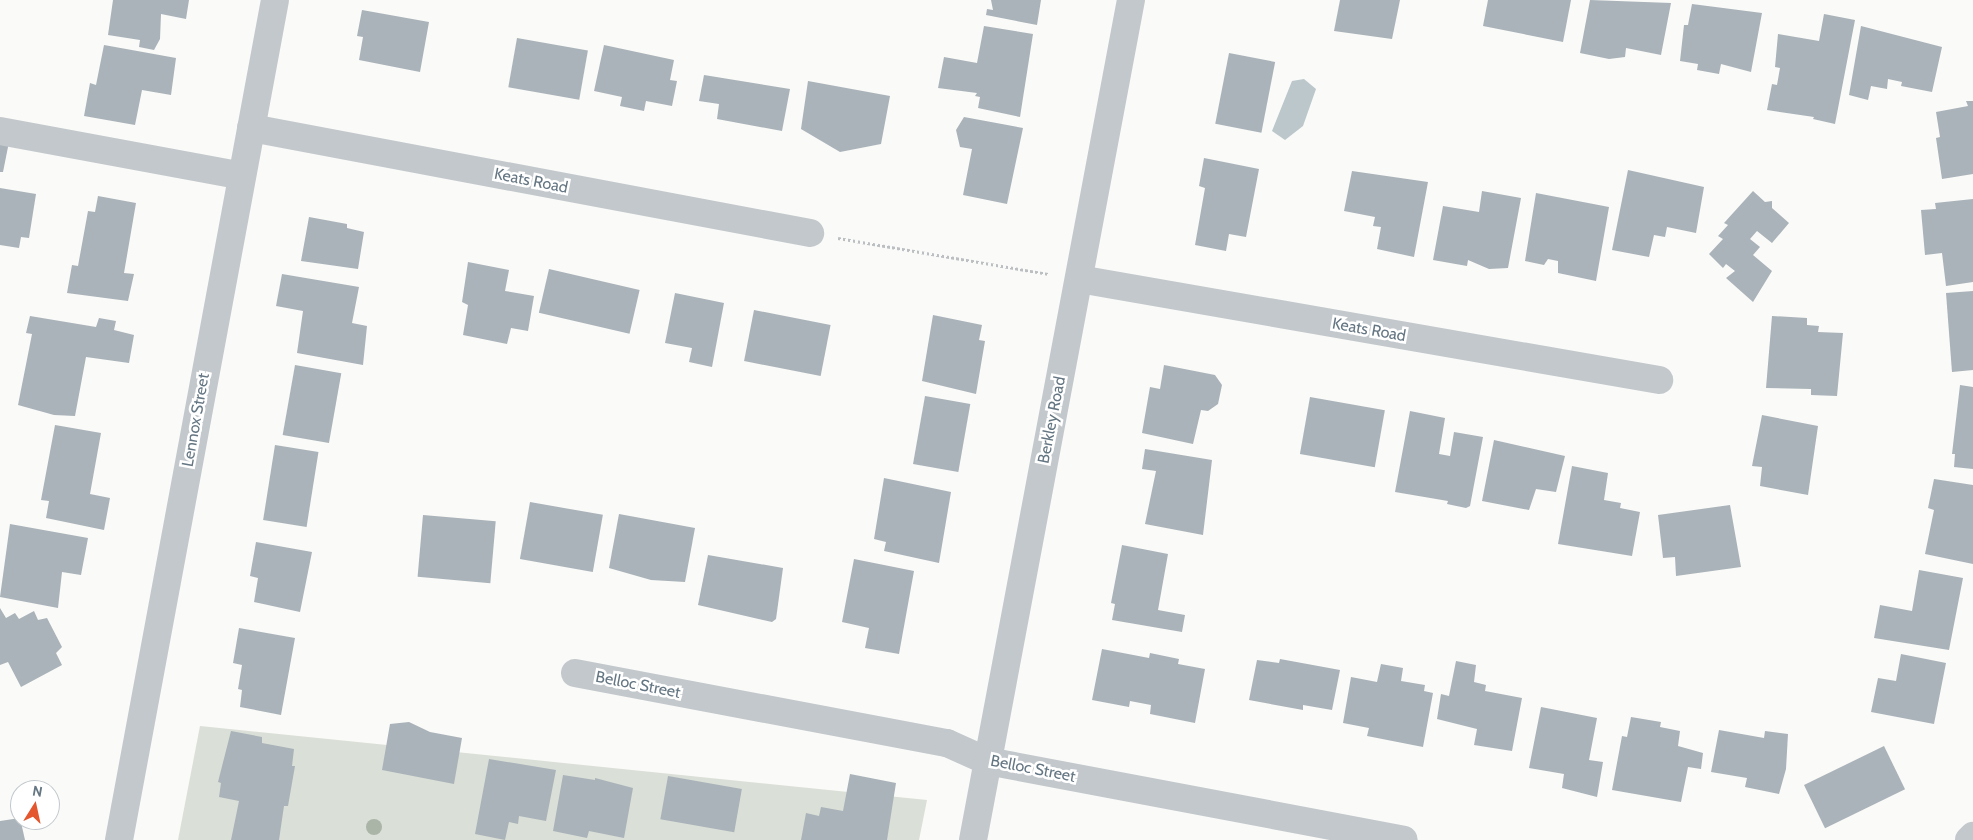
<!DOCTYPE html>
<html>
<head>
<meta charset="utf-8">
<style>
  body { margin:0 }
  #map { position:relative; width:1973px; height:840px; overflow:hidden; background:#fafaf8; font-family:Cabin,sans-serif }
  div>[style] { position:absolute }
  .green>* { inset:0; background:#dadfd7 }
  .water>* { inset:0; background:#bbc7cb }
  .building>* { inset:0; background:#aab3b9; transform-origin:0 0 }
  .path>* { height:3px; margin-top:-1.5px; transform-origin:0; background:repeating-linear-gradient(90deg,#bbbfc2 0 2.5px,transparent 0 5px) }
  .minor>* { height:28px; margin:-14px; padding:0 14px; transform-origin:14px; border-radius:14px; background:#c3c8cc }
  .trees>* { width:16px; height:16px; margin:-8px; border-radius:50%; background:#aab4a7 }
  span { translate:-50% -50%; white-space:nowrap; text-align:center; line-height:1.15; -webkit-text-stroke:5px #fff; paint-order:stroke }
  .street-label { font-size:16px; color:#657683 }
  .north { position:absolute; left:10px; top:780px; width:50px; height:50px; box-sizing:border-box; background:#fff; border:1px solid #c1c8cd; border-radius:50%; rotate:10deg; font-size:14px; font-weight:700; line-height:20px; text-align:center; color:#657683 }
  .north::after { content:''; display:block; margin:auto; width:18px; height:22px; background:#e4572e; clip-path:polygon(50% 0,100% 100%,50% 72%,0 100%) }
</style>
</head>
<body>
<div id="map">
  <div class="green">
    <div style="clip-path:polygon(200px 726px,927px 800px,919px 840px,178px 840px)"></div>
  </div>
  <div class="water">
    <div style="clip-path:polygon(1304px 79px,1316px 89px,1303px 126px,1285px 140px,1272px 131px,1292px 81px)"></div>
  </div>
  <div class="building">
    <div style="clip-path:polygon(113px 0,189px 0,186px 19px,161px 14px,160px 39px,154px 50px,139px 47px,140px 40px,108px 35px)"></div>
    <div style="clip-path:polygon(991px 0,1041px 0,1037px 25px,986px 15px,987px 9px,993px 10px)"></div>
    <div style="clip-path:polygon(1340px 0,1400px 0,1392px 39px,1334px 31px)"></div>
    <div style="clip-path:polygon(1488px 0,1571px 0,1563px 42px,1483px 26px)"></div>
    <div style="clip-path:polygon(1590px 0,1671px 3px,1661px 55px,1626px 48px,1625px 57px,1609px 59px,1580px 53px)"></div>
    <div style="clip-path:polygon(1692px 4px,1762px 13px,1751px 72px,1721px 64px,1719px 74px,1697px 70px,1698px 64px,1680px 61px,1684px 25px,1688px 25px)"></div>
    <div style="clip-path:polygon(362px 10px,429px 22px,420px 72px,359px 60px,363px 37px,357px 36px)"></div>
    <div style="clip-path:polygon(1824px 14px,1855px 20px,1835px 124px,1813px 119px,1814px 117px,1767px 110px,1772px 84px,1777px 85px,1780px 68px,1775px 67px,1778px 34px,1819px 41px)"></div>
    <div style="clip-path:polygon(984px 26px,1033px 34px,1020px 117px,978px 108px,980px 97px,975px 96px,977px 93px,938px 88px,944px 57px,977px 63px)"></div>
    <div style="clip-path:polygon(1861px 26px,1942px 47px,1932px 92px,1901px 86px,1902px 82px,1888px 79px,1887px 89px,1871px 86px,1868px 100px,1849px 95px)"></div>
    <div style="left:517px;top:38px;width:72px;height:50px;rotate:10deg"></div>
    <div style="clip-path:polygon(104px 45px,176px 58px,171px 95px,142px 90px,135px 125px,84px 116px,90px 83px,96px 85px)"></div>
    <div style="clip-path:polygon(604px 45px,674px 60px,670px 80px,677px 81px,672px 106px,646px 101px,644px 111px,620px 106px,622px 97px,594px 91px)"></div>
    <div style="left:1229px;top:53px;width:47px;height:72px;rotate:11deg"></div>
    <div style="clip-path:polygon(704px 75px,790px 89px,782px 131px,717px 119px,719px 104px,699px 101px)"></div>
    <div style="clip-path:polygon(808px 81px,890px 96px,881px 144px,840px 152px,801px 129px)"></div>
    <div style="clip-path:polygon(1966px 101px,1973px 101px,1973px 174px,1942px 179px,1936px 138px,1940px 137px,1936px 112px,1968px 106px)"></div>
    <div style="clip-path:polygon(964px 117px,1023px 128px,1007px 204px,963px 195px,972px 149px,960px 147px,956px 130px)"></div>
    <div style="clip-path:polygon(0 141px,9px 142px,3px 172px,0 172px)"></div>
    <div style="clip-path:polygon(1204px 158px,1259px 169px,1246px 237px,1229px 234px,1226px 251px,1195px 245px,1205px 188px,1199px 186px)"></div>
    <div style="clip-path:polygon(1628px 170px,1704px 187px,1696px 233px,1667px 227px,1665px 237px,1654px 235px,1649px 257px,1612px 250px)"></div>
    <div style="clip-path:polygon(1352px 171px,1428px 182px,1414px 257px,1377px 249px,1381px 227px,1373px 226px,1375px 217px,1344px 211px)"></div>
    <div style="clip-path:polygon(0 188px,36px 194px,29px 238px,21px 237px,19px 248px,0 245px)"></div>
    <div style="clip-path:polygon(1482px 191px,1521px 198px,1508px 268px,1489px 269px,1468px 260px,1467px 266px,1433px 260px,1443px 206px,1479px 212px)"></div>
    <div style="clip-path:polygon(1753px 191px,1765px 202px,1772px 201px,1772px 208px,1789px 223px,1772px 243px,1757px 231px,1750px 239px,1760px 247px,1753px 255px,1772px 271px,1753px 302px,1726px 278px,1735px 271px,1726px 264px,1723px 268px,1709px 254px,1723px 239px,1718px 236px,1728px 225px,1724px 223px)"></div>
    <div style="clip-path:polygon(1536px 193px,1609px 207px,1596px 281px,1558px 273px,1558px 261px,1548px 259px,1544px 265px,1525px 261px)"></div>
    <div style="clip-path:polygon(98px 196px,136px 203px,124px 273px,134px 274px,128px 301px,67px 293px,72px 265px,78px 266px,88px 211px,95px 212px)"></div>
    <div style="clip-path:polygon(1973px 199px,1973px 282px,1946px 286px,1942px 253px,1925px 255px,1921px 210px,1936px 209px,1935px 203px)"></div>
    <div style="clip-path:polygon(309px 217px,347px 224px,347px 228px,364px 232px,358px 269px,301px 261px)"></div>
    <div style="clip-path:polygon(468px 262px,509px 270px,505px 291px,534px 296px,528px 331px,511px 328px,507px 344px,463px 335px,468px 305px,462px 302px)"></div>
    <div style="left:549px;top:269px;width:93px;height:45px;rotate:13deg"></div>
    <div style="clip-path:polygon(282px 274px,359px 287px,352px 323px,367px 326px,363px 365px,297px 353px,303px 311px,276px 306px)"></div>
    <div style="clip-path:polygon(1973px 291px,1973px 370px,1952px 372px,1946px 293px)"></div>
    <div style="clip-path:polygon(675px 293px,724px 303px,712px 367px,689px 362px,692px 348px,665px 343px)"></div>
    <div style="left:754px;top:310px;width:78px;height:52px;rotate:11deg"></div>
    <div style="clip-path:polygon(933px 315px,982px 325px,979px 340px,985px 341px,976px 394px,922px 381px)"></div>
    <div style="clip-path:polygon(30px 316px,96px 327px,99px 318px,116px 321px,114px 330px,134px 335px,129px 363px,86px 357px,75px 416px,54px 415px,18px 405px,32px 334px,26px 333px)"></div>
    <div style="clip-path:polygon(1772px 316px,1807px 318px,1807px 325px,1819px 326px,1818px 332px,1843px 333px,1837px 396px,1811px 395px,1811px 389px,1766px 388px)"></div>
    <div style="left:295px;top:365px;width:47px;height:71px;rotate:10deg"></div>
    <div style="clip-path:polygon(1164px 365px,1215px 375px,1222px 385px,1218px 404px,1208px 411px,1201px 410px,1193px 444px,1142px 433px,1150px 387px,1160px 389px)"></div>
    <div style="clip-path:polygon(1960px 385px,1973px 387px,1973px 469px,1954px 467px,1955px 454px,1952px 454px)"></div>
    <div style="left:925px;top:396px;width:46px;height:69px;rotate:10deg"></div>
    <div style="left:1310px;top:397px;width:76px;height:58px;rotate:10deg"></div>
    <div style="clip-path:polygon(1410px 411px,1445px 418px,1439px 454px,1450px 456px,1454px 432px,1483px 437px,1470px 506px,1466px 508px,1447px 504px,1448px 501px,1395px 492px)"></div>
    <div style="clip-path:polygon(1762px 415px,1818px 426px,1808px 495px,1760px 486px,1762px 467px,1752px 466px)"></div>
    <div style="clip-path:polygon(55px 425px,101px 433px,90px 494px,110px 498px,104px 530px,46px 518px,49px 501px,41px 500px)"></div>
    <div style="clip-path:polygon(1494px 440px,1565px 456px,1556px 492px,1536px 489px,1529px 510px,1482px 501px)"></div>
    <div style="left:275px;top:445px;width:44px;height:76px;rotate:9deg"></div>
    <div style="clip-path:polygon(1145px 449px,1212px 460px,1203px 535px,1145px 524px,1156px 471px,1142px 469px)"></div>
    <div style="clip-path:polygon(1572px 466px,1608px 473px,1604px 500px,1621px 503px,1620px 508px,1640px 512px,1632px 556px,1558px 544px)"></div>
    <div style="clip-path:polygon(884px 478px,951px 492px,939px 563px,884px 551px,886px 542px,874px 539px)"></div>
    <div style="clip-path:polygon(1934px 479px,1973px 485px,1973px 564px,1925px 554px,1934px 510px,1928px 508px)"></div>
    <div style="left:530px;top:502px;width:74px;height:58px;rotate:10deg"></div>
    <div style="clip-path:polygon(1730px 505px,1741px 567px,1676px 576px,1675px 557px,1663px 558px,1658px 515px)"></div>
    <div style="clip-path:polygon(619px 514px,695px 528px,685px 582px,651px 580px,609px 568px)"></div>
    <div style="left:423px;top:515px;width:73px;height:62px;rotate:5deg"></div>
    <div style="clip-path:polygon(10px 524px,88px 538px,81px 575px,62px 572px,58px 608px,0 597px)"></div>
    <div style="clip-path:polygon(256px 542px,312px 552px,300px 612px,254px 602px,258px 578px,250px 576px)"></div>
    <div style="clip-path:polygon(1122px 545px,1168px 554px,1158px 610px,1185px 615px,1182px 632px,1112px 620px,1115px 604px,1111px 603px)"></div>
    <div style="clip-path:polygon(708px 555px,783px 568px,776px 619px,772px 622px,698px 605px)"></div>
    <div style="clip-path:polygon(854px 559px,914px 571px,899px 654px,865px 648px,869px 628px,842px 622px)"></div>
    <div style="clip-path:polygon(1919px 570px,1963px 578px,1949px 650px,1874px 638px,1880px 605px,1912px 611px)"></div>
    <div style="clip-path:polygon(0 608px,6px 618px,15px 613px,19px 619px,34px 611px,38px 620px,47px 618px,62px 647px,56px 653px,62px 665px,21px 687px,8px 662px,0 665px)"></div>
    <div style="clip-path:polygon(239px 628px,295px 638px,281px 715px,240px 707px,242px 690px,238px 689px,242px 665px,233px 663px)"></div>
    <div style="clip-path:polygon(1102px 649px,1149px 658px,1150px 653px,1179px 659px,1178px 664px,1205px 669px,1195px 723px,1150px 714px,1151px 705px,1130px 701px,1129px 707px,1092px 700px)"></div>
    <div style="clip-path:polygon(1901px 654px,1946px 663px,1934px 724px,1871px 712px,1878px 678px,1896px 681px)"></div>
    <div style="clip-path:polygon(1280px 659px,1340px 670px,1332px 710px,1303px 705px,1303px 710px,1249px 700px,1257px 660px,1279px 663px)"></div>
    <div style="clip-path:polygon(1456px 661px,1476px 665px,1474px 682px,1486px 685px,1485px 691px,1522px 698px,1512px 751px,1474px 745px,1477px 729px,1437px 719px,1441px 694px,1449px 696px)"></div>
    <div style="clip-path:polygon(1381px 664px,1403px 668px,1401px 681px,1425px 685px,1424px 691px,1433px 693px,1423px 747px,1367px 736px,1369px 728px,1343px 723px,1351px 677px,1377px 682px)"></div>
    <div style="clip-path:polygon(1541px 707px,1597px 718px,1589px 760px,1603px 762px,1597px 797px,1562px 788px,1564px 774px,1529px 768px)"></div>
    <div style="clip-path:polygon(1631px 717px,1661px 722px,1660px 727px,1680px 731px,1678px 746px,1703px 753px,1701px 769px,1688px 767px,1681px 802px,1612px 790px,1622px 736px,1627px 737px)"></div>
    <div style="clip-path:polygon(409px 722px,430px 732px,462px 738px,454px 784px,382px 770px,390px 724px)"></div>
    <div style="clip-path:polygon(1719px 730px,1764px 738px,1765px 731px,1788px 734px,1786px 769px,1779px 794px,1745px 787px,1747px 778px,1711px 772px)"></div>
    <div style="clip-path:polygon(231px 731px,262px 737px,262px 743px,294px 749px,292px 766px,295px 766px,288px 806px,284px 806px,279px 840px,231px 840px,239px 801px,219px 797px,221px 783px,218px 782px)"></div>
    <div style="left:1884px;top:746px;width:48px;height:89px;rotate:64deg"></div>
    <div style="clip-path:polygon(489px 759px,556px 770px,546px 821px,519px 816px,518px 824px,509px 822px,505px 840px,475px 834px)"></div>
    <div style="clip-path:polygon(850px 774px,896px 783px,887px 840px,801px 840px,806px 813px,819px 816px,821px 807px,843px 811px)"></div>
    <div style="clip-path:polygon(563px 775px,595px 780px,595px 778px,633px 788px,624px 838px,589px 831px,587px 838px,553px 831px)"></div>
    <div style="left:668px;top:776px;width:75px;height:44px;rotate:10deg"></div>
    <div style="clip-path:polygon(20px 818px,25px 840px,0 840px,0 821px)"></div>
  </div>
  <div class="path">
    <div style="left:838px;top:238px;width:213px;rotate:9.7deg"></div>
  </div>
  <div class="minor">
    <div style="left:251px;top:128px;width:569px;rotate:10.64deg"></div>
    <div style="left:0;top:131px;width:246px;rotate:10.5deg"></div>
    <div style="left:1079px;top:279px;width:589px;rotate:9.88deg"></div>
    <div style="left:575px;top:673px;width:379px;rotate:10.7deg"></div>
    <div style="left:947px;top:743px;width:44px;rotate:24.2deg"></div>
    <div style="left:987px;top:761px;width:424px;rotate:10.7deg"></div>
    <div style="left:119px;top:840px;width:854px;rotate:-79.48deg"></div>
    <div style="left:973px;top:840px;width:855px;rotate:-79.35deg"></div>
    <div style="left:1969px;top:840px;width:6px;rotate:-45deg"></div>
  </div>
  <div class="trees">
    <div style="left:374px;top:827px"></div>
  </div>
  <div class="street-label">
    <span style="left:531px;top:181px;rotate:11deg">Keats Road</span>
    <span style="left:1369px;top:330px;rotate:10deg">Keats Road</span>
    <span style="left:196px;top:420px;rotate:-80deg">Lennox Street</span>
    <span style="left:1052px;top:420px;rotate:-79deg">Berkley Road</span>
    <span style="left:638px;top:685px;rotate:11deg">Belloc Street</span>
    <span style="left:1033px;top:769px;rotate:11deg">Belloc Street</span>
  </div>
  <div class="north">N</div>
</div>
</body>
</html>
